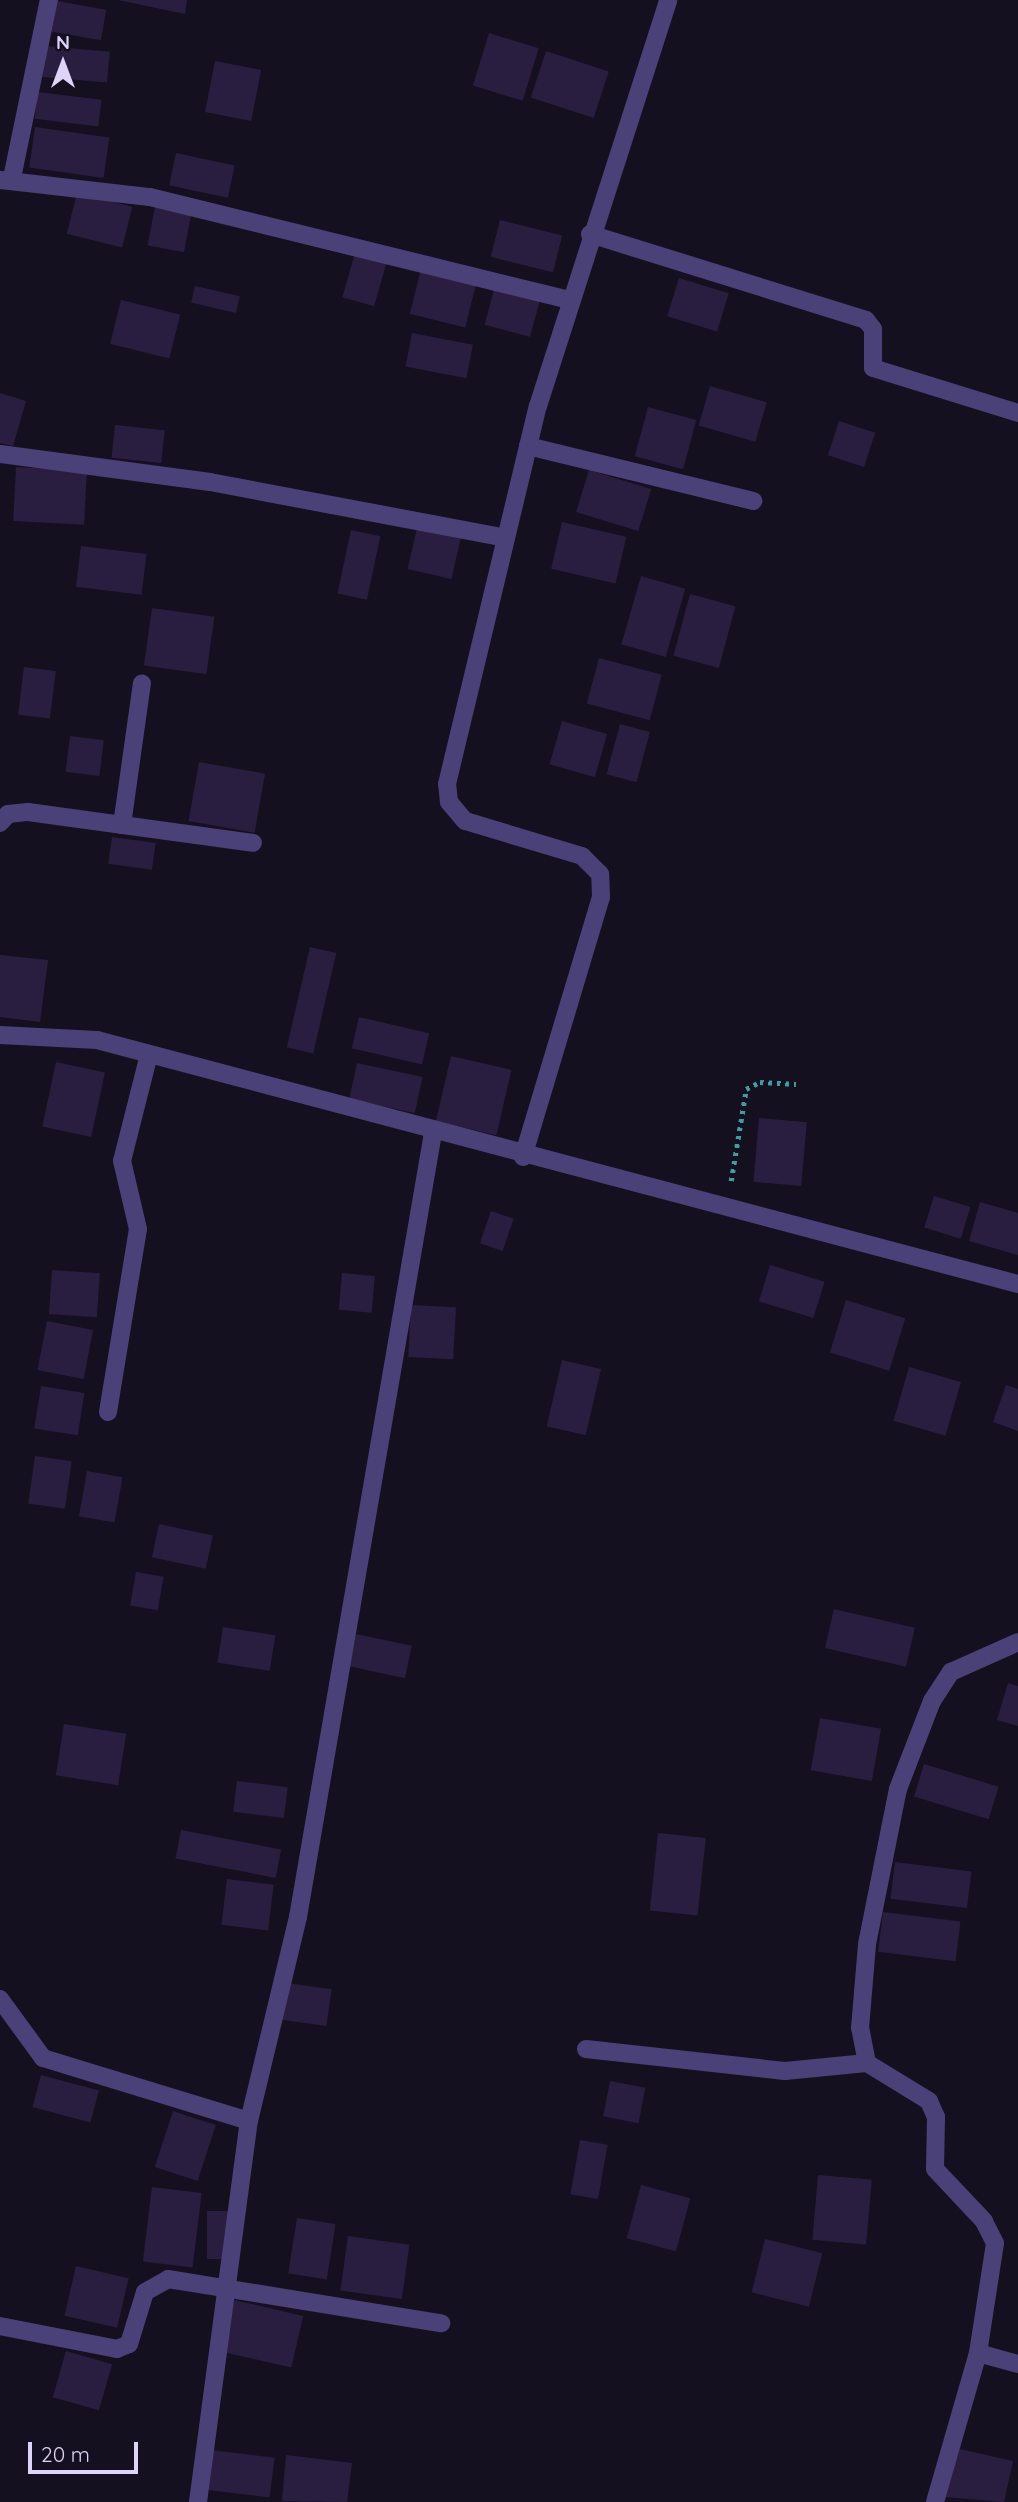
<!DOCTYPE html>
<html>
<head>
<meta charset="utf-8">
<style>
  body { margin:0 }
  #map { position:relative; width:1018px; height:2502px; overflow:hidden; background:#151020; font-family:Quicksand,sans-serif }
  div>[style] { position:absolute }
  .building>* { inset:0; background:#291e3f; transform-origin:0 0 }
  .path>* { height:4.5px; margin-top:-2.25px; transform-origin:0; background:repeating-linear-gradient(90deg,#3d9da5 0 3.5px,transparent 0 8.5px) }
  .minor>* { height:18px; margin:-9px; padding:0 9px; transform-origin:9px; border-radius:9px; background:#4b4179 }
  .tertiary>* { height:18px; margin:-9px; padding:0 9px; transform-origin:9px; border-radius:9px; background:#4b4179 }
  span { translate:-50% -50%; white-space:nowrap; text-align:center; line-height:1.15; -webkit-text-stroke:6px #151020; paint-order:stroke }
  .north { position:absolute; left:28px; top:28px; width:70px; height:70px; -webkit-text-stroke:5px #151020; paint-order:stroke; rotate:0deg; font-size:19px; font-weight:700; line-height:28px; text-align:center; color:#ded4fa }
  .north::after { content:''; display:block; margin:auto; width:24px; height:32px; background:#ded4fa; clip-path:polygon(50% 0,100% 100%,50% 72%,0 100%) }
  .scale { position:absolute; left:28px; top:2442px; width:110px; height:32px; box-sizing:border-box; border:4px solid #ded4fa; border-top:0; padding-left:9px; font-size:21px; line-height:24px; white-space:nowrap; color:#ded4fa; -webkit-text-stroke:5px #151020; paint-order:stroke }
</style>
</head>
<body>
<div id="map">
  <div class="building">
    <div style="clip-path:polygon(118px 0,187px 0,185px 14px)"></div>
    <div style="left:57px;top:1px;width:50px;height:31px;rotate:10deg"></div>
    <div style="left:489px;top:33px;width:52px;height:55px;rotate:17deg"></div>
    <div style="left:45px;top:46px;width:65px;height:31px;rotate:5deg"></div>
    <div style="left:546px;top:51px;width:66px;height:49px;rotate:18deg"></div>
    <div style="left:215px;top:61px;width:47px;height:52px;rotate:11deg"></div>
    <div style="left:38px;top:92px;width:64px;height:27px;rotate:7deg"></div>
    <div style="left:35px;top:127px;width:75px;height:41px;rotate:8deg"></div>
    <div style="left:176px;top:153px;width:60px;height:33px;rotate:12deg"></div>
    <div style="left:77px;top:193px;width:57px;height:42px;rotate:14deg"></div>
    <div style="left:155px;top:207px;width:37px;height:39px;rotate:11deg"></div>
    <div style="left:500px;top:220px;width:64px;height:38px;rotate:14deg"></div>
    <div style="left:355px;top:253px;width:33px;height:46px;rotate:16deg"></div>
    <div style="left:421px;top:269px;width:57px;height:46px;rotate:14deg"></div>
    <div style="left:679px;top:278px;width:52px;height:40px;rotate:17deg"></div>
    <div style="left:195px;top:286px;width:46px;height:17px;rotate:13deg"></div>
    <div style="left:495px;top:286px;width:47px;height:40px;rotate:15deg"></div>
    <div style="left:121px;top:300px;width:61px;height:45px;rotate:14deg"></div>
    <div style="left:412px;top:333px;width:62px;height:34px;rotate:11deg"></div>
    <div style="left:710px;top:386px;width:59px;height:41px;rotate:16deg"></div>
    <div style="clip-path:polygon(0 393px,26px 401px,13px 446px,0 443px)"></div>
    <div style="left:648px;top:407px;width:50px;height:51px;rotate:15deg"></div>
    <div style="left:839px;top:421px;width:38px;height:36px;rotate:18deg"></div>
    <div style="left:115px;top:425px;width:50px;height:33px;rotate:6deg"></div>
    <div style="left:16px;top:467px;width:71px;height:54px;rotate:3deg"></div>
    <div style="left:589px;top:470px;width:65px;height:44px;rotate:17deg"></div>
    <div style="left:562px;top:522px;width:66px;height:48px;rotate:13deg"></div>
    <div style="left:417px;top:528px;width:45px;height:42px;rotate:13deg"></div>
    <div style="left:351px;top:530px;width:30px;height:65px;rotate:12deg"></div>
    <div style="left:81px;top:546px;width:66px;height:41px;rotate:7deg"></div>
    <div style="left:641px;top:576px;width:46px;height:71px;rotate:16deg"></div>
    <div style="left:690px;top:594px;width:47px;height:64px;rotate:15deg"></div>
    <div style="left:152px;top:608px;width:63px;height:58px;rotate:8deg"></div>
    <div style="left:599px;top:658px;width:65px;height:47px;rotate:15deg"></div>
    <div style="left:24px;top:667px;width:32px;height:48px;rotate:7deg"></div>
    <div style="left:562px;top:721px;width:47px;height:45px;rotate:16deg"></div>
    <div style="left:620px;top:724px;width:31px;height:52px;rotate:15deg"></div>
    <div style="left:70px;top:736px;width:34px;height:36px;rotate:7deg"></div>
    <div style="left:199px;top:762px;width:67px;height:60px;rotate:10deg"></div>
    <div style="left:112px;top:837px;width:44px;height:27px;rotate:8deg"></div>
    <div style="left:310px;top:947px;width:27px;height:103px;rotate:13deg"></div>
    <div style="clip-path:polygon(0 955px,48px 960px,40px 1022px,0 1017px)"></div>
    <div style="left:359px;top:1017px;width:72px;height:32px;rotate:13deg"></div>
    <div style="left:451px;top:1056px;width:62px;height:67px;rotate:13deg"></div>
    <div style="left:56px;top:1062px;width:50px;height:66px;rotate:12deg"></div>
    <div style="left:357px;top:1063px;width:67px;height:37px;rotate:12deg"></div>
    <div style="left:759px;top:1118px;width:48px;height:64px;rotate:5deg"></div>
    <div style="left:934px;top:1196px;width:38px;height:33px;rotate:17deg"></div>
    <div style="clip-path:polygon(980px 1202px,1018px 1213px,1018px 1255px,969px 1241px)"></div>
    <div style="left:491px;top:1211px;width:24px;height:34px;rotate:19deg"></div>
    <div style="left:770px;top:1265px;width:57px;height:38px;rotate:17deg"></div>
    <div style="left:52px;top:1270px;width:48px;height:44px;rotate:4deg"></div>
    <div style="left:342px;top:1273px;width:33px;height:37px;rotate:5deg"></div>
    <div style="left:846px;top:1300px;width:62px;height:55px;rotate:17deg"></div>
    <div style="left:411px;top:1305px;width:45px;height:52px;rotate:3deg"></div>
    <div style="left:47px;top:1321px;width:47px;height:50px;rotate:11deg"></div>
    <div style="left:562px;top:1360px;width:40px;height:68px;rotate:13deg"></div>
    <div style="left:909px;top:1367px;width:54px;height:56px;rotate:16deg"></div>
    <div style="clip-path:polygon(1006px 1385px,1018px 1389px,1018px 1431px,993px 1422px)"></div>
    <div style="left:41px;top:1386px;width:44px;height:43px;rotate:9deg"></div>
    <div style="left:35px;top:1456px;width:37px;height:48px;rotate:8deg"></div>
    <div style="left:87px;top:1471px;width:36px;height:46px;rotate:10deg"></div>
    <div style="left:159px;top:1524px;width:55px;height:34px;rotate:12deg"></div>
    <div style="left:136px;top:1572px;width:28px;height:34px;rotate:10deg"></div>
    <div style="left:834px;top:1609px;width:83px;height:40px;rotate:13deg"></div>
    <div style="left:223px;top:1627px;width:53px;height:36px;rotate:9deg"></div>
    <div style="left:356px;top:1634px;width:57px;height:33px;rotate:12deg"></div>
    <div style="clip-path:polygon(1008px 1683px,1018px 1686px,1018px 1726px,997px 1720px)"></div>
    <div style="left:820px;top:1718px;width:62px;height:53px;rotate:10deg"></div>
    <div style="left:64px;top:1724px;width:63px;height:52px;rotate:9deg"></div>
    <div style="left:924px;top:1764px;width:78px;height:34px;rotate:17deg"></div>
    <div style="left:237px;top:1781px;width:51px;height:31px;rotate:7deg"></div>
    <div style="left:181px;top:1830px;width:102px;height:29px;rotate:11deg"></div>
    <div style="left:658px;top:1833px;width:48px;height:78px;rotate:6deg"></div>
    <div style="left:895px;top:1862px;width:77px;height:37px;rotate:7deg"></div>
    <div style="left:227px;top:1879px;width:47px;height:46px;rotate:7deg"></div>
    <div style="left:883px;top:1912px;width:78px;height:40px;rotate:7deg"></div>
    <div style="left:287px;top:1983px;width:45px;height:37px;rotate:8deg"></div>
    <div style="left:41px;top:2075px;width:60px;height:33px;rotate:15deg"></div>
    <div style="left:610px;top:2081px;width:36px;height:36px;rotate:11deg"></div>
    <div style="left:173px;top:2111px;width:45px;height:59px;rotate:18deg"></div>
    <div style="left:580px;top:2140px;width:28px;height:55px;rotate:10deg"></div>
    <div style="left:818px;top:2175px;width:54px;height:65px;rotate:5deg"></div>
    <div style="left:641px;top:2185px;width:51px;height:55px;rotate:15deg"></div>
    <div style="left:152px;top:2187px;width:50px;height:75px;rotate:7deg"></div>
    <div style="left:207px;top:2211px;width:21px;height:48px"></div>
    <div style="left:297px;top:2218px;width:39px;height:56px;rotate:9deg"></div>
    <div style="left:348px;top:2236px;width:62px;height:55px;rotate:8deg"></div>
    <div style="left:765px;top:2239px;width:59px;height:55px;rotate:14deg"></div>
    <div style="left:76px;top:2266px;width:54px;height:51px;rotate:13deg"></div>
    <div style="left:234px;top:2300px;width:71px;height:53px;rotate:13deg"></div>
    <div style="left:66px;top:2351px;width:48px;height:48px;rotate:16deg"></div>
    <div style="clip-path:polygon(955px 2448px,1013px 2461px,1004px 2502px,944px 2497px)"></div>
    <div style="left:211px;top:2450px;width:64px;height:40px;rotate:7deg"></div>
    <div style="clip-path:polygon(286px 2455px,352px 2463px,347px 2502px,282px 2501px)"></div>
  </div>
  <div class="path">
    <div style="left:731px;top:1181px;width:93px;rotate:-80.7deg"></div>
    <div style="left:746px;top:1089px;width:16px;rotate:-27deg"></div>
    <div style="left:760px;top:1082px;width:36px;rotate:3deg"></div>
  </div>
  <div class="minor">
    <div style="left:12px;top:178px;width:182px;rotate:-78.3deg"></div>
    <div style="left:0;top:180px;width:151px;rotate:6.5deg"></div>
    <div style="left:150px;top:197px;width:432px;rotate:13.8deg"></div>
    <div style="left:590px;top:234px;width:289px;rotate:17.3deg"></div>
    <div style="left:866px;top:320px;width:11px;rotate:52deg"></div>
    <div style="left:873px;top:329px;width:39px;rotate:90deg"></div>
    <div style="left:873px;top:368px;width:152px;rotate:17.2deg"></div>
    <div style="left:528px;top:446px;width:232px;rotate:13.7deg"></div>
    <div style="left:0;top:454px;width:212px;rotate:7.6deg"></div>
    <div style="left:210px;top:482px;width:301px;rotate:10.7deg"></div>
    <div style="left:0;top:823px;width:12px;rotate:-48deg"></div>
    <div style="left:8px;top:814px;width:20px;rotate:-6deg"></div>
    <div style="left:28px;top:812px;width:227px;rotate:7.8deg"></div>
    <div style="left:122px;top:825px;width:143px;rotate:-82deg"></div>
    <div style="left:523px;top:1157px;width:271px;rotate:-73.3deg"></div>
    <div style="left:601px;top:897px;width:23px;rotate:-92deg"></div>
    <div style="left:600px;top:874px;width:25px;rotate:-135deg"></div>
    <div style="left:582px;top:856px;width:122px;rotate:-163.3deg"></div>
    <div style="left:465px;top:821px;width:25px;rotate:-130deg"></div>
    <div style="left:449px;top:802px;width:18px;rotate:-96deg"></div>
    <div style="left:447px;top:784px;width:389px;rotate:-76.5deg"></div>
    <div style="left:538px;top:406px;width:426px;rotate:-72.2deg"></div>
    <div style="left:108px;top:1412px;width:185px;rotate:-80.7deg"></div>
    <div style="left:138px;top:1229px;width:70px;rotate:-103.2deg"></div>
    <div style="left:122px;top:1161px;width:110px;rotate:-75.8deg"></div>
    <div style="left:0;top:1999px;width:73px;rotate:53.9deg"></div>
    <div style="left:43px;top:2058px;width:215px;rotate:17deg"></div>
    <div style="left:586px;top:2049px;width:200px;rotate:6.3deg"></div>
    <div style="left:785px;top:2071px;width:82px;rotate:-5.6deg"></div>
    <div style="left:0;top:2326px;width:119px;rotate:11.1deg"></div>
    <div style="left:117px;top:2349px;width:13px;rotate:-23deg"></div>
    <div style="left:129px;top:2344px;width:54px;rotate:-72.9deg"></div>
    <div style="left:145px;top:2292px;width:26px;rotate:-29deg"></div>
    <div style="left:168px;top:2279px;width:277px;rotate:9.2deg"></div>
    <div style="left:978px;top:2353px;width:41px;rotate:15.4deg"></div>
    <div style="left:198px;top:2502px;width:384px;rotate:-82.4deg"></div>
    <div style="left:249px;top:2121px;width:210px;rotate:-76.5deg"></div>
    <div style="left:298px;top:1917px;width:796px;rotate:-80.23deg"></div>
    <div style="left:935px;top:2502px;width:155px;rotate:-73.9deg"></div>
    <div style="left:978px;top:2353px;width:111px;rotate:-81.2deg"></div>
    <div style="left:995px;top:2243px;width:25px;rotate:-117deg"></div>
    <div style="left:984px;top:2221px;width:71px;rotate:-133.3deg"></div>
    <div style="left:935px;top:2169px;width:52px;rotate:-88.9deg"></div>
    <div style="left:936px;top:2117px;width:17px;rotate:-114deg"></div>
    <div style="left:929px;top:2101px;width:73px;rotate:-148.5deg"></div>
    <div style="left:867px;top:2063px;width:36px;rotate:-101deg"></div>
    <div style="left:860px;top:2028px;width:84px;rotate:-85.2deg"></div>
    <div style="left:867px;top:1944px;width:158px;rotate:-78.7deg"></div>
    <div style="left:898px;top:1789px;width:94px;rotate:-68.9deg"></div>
    <div style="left:932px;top:1701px;width:35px;rotate:-57deg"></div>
    <div style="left:951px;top:1672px;width:73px;rotate:-24.1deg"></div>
  </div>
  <div class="tertiary">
    <div style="left:0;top:1035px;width:97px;rotate:3deg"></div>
    <div style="left:97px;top:1040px;width:953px;rotate:14.84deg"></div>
  </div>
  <div class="north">N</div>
  <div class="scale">20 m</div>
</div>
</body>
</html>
